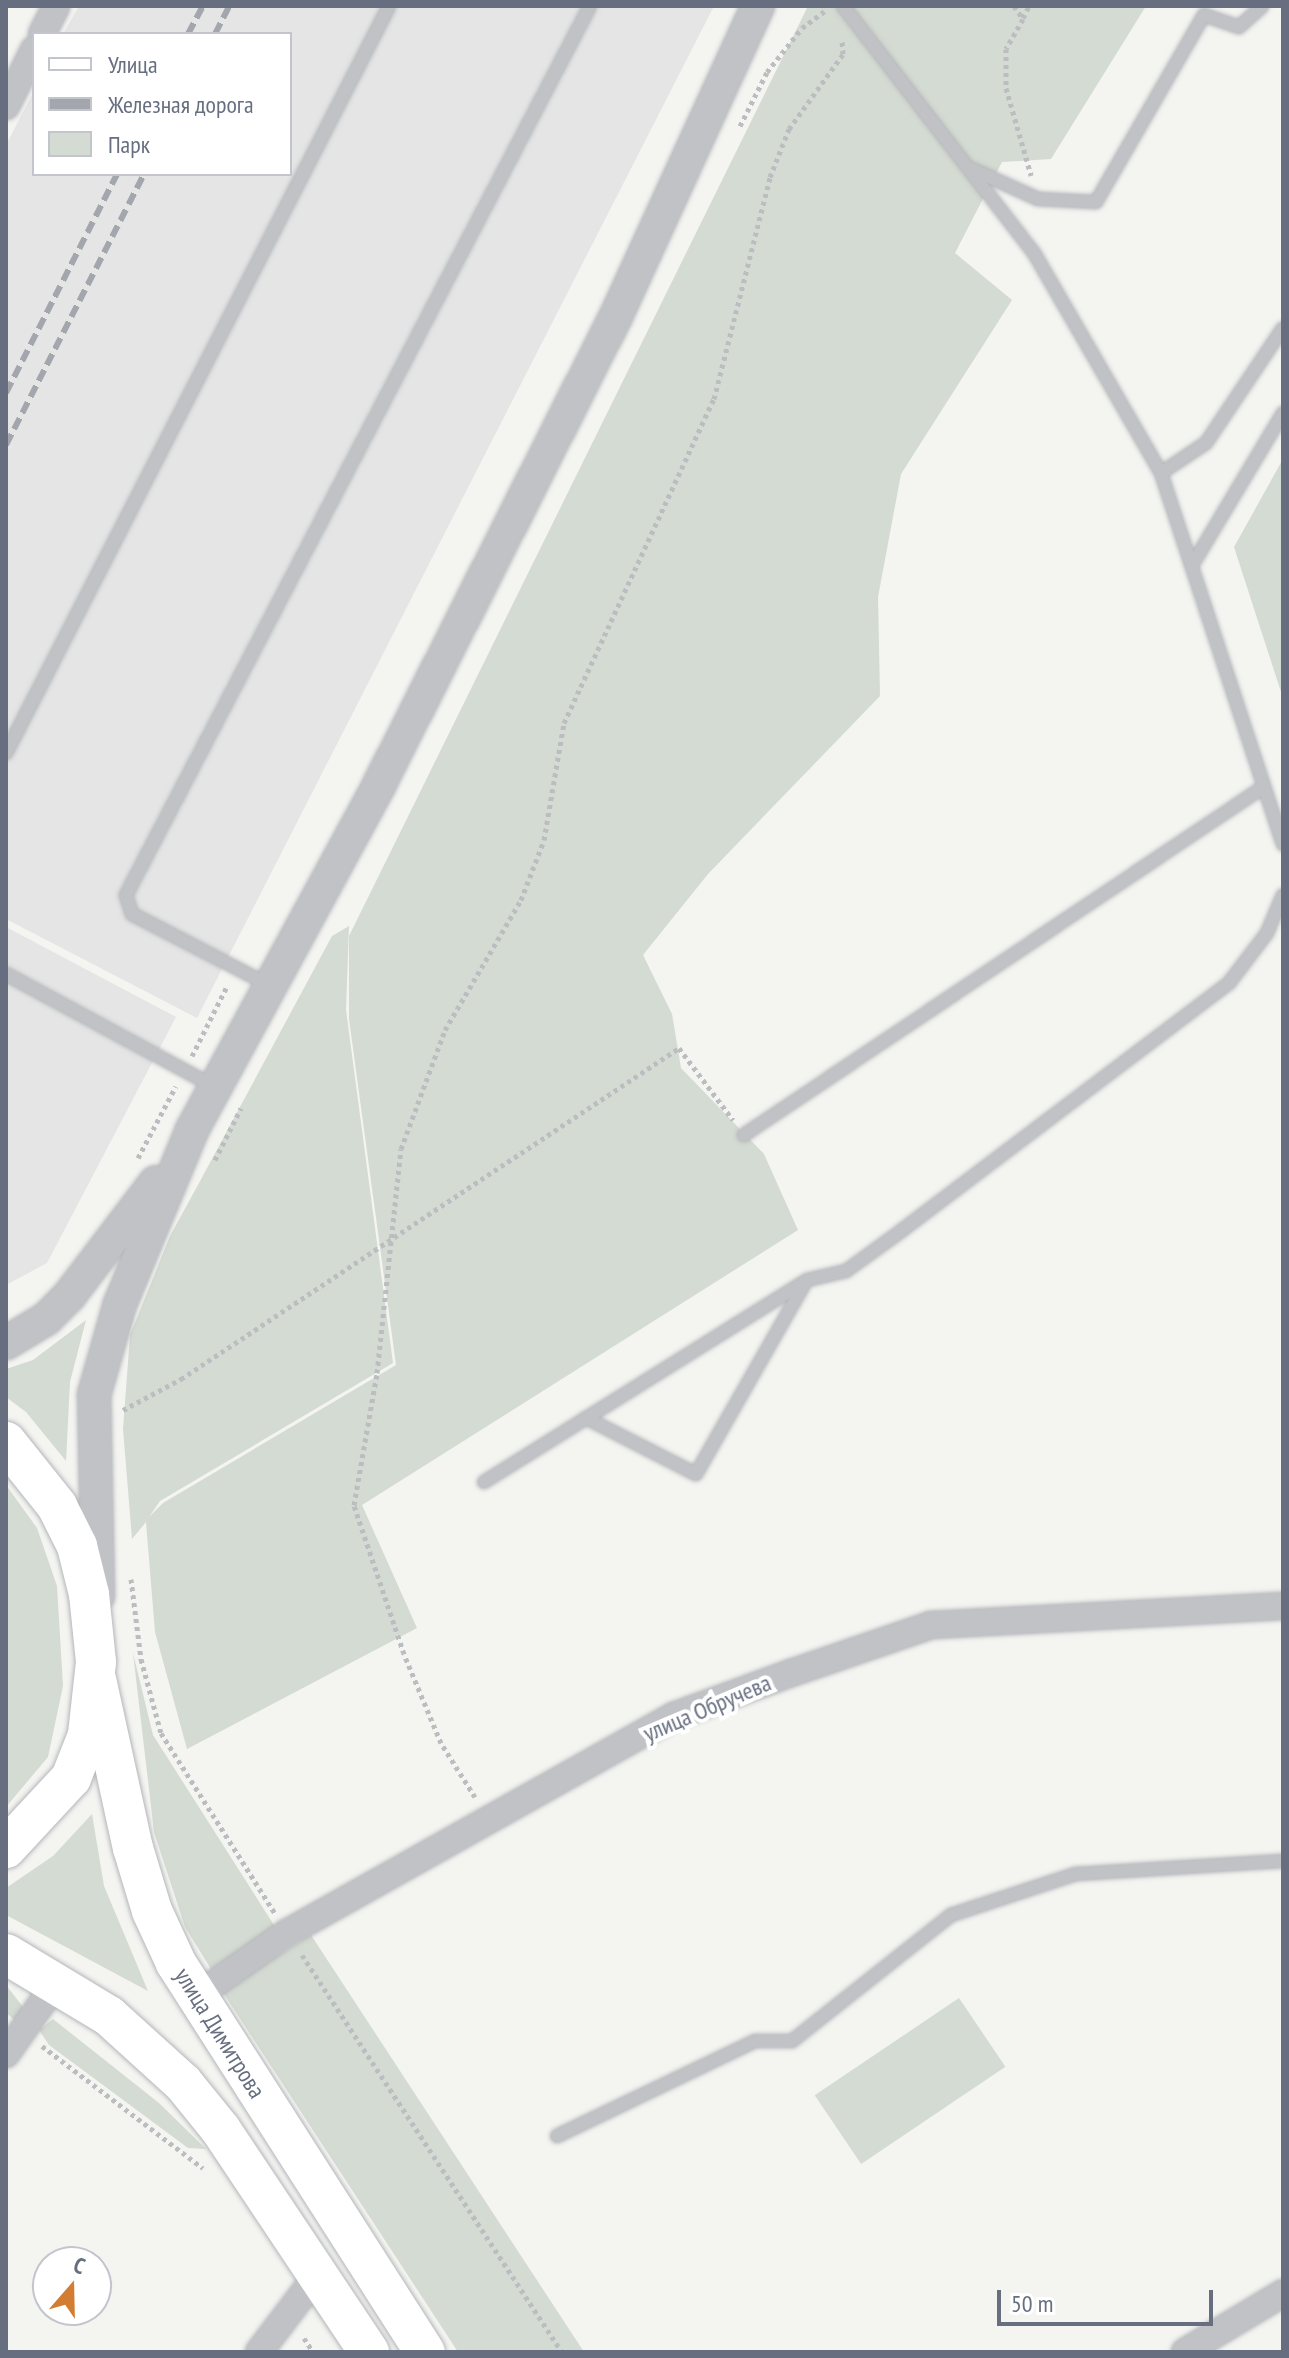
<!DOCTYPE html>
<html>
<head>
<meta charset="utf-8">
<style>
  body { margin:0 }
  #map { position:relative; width:1289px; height:2358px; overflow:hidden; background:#f4f4f1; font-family:"PT Sans Narrow",sans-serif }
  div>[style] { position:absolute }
  .built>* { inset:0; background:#e4e5e4 }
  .green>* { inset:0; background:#d4dbd2; transform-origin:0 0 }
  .path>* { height:5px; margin-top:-2.5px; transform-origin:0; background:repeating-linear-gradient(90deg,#bcbdc0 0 4px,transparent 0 8px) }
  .roads { filter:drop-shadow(0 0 2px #b4b6ba) drop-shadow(0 0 2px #b4b6ba) }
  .service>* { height:12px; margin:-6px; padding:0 6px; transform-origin:6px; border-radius:6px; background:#c0c2c6 }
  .minor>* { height:26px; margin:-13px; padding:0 13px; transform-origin:13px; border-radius:13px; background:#c0c2c6 }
  .tertiary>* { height:32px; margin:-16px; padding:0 16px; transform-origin:16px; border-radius:16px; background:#c0c2c6 }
  .primary>* { height:40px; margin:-20px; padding:0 20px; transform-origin:20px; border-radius:20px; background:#fff }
  .rail>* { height:6px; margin-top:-3px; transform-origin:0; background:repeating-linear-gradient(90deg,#a3a6ac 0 12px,transparent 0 18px) }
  span { translate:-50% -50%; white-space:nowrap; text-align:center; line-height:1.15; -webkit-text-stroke:8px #fff; paint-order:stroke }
  .street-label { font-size:24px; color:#666e7f }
  .frame { position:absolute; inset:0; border:8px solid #666e7f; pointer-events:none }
  .legend { position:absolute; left:32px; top:32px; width:260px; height:144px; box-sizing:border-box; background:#fff; border:2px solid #c2c5cc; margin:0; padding:10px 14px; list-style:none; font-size:24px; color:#666e7f }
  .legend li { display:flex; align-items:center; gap:16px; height:40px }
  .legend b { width:40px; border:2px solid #c2c5cc }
  .north { position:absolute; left:32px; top:2246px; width:80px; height:80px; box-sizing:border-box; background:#fff; border:2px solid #c2c5cc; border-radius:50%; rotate:20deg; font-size:22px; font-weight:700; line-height:32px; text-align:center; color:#666e7f }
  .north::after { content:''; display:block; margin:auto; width:28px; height:36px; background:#d37d32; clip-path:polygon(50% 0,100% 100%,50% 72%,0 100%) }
  .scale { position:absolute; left:997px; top:2290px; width:216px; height:36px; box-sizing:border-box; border:4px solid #666e7f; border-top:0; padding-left:10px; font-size:24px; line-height:28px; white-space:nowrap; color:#666e7f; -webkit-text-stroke:6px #fff; paint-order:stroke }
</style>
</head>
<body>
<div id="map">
  <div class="built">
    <div style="clip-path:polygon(79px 6px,714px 6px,197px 1018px,6px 919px,6px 145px,34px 91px,34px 174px,290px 174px,290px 34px,63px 34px)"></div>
    <div style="clip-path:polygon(6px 927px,176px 1017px,47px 1263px,6px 1285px)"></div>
  </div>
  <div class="green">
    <div style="clip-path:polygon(808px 6px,1146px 6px,1051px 159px,1002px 162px,955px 253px,1012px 300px,901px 474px,878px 597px,880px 696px,708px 874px,643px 955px,672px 1014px,681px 1068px,764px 1154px,798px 1230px,362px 1505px,417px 1628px,187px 1749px,155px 1632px,146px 1522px,132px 1539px,123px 1429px,130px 1335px,170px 1236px,199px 1183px,332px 936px,349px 926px,346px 1010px,393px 1363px,160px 1501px,149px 1517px,163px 1503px,396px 1365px,349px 1019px,349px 936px)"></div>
    <div style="clip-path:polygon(1283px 459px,1283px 681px,1282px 695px,1234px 547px)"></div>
    <div style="clip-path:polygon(86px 1320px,70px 1382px,66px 1461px,26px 1412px,6px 1397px,6px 1369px,33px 1360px)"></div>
    <div style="clip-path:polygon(6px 1485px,37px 1528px,57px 1586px,63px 1686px,48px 1757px,6px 1807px)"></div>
    <div style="clip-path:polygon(133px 1653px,153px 1735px,279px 1933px,214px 1974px,185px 1927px,154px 1832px)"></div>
    <div style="clip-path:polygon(92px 1814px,104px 1886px,148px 1991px,6px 1915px,6px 1888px,53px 1856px)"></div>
    <div style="clip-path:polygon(311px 1935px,584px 2352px,458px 2352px,222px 1991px)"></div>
    <div style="clip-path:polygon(6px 1985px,23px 2007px,16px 2021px,6px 2013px)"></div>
    <div style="left:959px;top:1998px;width:83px;height:174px;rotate:56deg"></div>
    <div style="clip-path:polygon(53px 2019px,159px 2103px,206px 2149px,188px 2148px,49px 2045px,39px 2030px)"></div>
  </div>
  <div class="path">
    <div style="left:1014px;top:6px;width:16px;rotate:55deg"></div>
    <div style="left:1023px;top:19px;width:34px;rotate:120deg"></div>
    <div style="left:1006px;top:49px;width:39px;rotate:90deg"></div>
    <div style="left:1006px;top:88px;width:91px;rotate:74deg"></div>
    <div style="left:1023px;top:18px;width:13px;rotate:-63deg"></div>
    <div style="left:740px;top:126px;width:60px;rotate:-63.4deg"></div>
    <div style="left:767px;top:72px;width:56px;rotate:-51.5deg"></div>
    <div style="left:802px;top:28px;width:30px;rotate:-37deg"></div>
    <div style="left:192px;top:1056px;width:78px;rotate:-63.4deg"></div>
    <div style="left:138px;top:1158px;width:81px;rotate:-62.2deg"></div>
    <div style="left:215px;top:1160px;width:58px;rotate:-63.4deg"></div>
    <div style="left:123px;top:1410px;width:66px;rotate:-28.1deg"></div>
    <div style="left:181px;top:1379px;width:598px;rotate:-33.61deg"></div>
    <div style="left:679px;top:1048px;width:90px;rotate:53.1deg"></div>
    <div style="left:131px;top:1579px;width:81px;rotate:82.9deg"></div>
    <div style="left:141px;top:1659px;width:77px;rotate:74.9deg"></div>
    <div style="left:161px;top:1733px;width:213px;rotate:57.7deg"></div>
    <div style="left:475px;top:1797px;width:64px;rotate:-122.2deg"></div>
    <div style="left:441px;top:1743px;width:96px;rotate:-112.6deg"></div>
    <div style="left:404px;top:1654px;width:157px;rotate:-108.6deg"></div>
    <div style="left:354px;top:1505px;width:134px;rotate:-80.1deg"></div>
    <div style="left:377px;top:1373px;width:225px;rotate:-83.9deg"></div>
    <div style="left:401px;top:1149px;width:127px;rotate:-69.7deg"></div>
    <div style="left:445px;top:1030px;width:151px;rotate:-59.7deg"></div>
    <div style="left:521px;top:900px;width:64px;rotate:-69deg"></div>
    <div style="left:544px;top:840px;width:119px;rotate:-80.3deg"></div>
    <div style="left:564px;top:723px;width:357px;rotate:-65.2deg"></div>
    <div style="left:714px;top:399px;width:229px;rotate:-75.8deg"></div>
    <div style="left:770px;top:177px;width:52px;rotate:-68.4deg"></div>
    <div style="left:789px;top:129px;width:92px;rotate:-54.2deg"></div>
    <div style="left:843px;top:54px;width:15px;rotate:-94deg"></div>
    <div style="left:302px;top:1955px;width:475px;rotate:56.8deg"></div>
    <div style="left:42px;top:2046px;width:202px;rotate:37.2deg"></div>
    <div style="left:304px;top:2338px;width:17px;rotate:57deg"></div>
  </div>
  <div class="roads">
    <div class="service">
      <div style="left:843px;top:6px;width:312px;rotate:52.3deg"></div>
      <div style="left:1034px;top:253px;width:254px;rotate:60deg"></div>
      <div style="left:1161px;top:473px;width:391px;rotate:71.8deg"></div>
      <div style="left:972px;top:169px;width:72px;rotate:24.4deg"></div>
      <div style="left:1038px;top:199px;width:58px;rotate:3deg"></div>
      <div style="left:1096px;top:202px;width:216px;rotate:-60deg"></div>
      <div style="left:1204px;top:15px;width:37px;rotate:19deg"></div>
      <div style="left:1239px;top:27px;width:31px;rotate:-42deg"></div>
      <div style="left:1161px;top:473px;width:54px;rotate:-33.7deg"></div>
      <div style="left:1206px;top:443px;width:138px;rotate:-56.2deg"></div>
      <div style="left:1194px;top:562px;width:174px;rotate:-59.1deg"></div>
      <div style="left:6px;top:753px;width:839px;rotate:-62.85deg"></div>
      <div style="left:6px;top:974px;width:235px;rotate:28.4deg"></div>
      <div style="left:269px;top:985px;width:154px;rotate:-152.6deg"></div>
      <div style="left:132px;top:914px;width:20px;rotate:-108deg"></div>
      <div style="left:126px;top:895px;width:1003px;rotate:-62.44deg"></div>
      <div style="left:744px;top:1135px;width:623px;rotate:-33.82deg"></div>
      <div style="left:586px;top:1418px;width:123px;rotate:27deg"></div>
      <div style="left:696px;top:1474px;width:220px;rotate:-60.3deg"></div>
      <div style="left:484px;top:1482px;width:381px;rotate:-32deg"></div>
      <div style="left:807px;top:1280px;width:40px;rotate:-13deg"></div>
      <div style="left:846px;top:1271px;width:68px;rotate:-36deg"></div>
      <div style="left:901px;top:1231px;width:411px;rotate:-37.1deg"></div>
      <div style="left:1229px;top:983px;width:63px;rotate:-52.8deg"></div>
      <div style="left:1267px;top:933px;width:41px;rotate:-67.2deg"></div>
      <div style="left:557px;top:2136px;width:220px;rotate:-25.6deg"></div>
      <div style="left:755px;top:2041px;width:37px"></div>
      <div style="left:792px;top:2041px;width:203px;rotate:-38.4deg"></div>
      <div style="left:951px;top:1915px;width:132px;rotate:-18.2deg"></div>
      <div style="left:1076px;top:1874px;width:207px;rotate:-3.6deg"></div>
    </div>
    <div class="minor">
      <div style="left:42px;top:34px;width:31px;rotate:-63deg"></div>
      <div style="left:6px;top:106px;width:63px;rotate:-63.4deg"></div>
      <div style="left:194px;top:1998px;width:113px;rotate:-35deg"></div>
      <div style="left:287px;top:1933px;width:444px;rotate:-29.3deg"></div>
      <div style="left:674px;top:1716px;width:125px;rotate:-20.2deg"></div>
      <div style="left:791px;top:1673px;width:148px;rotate:-18.9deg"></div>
      <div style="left:931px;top:1625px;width:353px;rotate:-3.1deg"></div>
      <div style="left:6px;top:2054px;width:88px;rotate:-54.7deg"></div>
      <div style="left:259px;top:2352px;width:99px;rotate:-52.8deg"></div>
      <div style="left:1185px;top:2352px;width:114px;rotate:-31deg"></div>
    </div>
    <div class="tertiary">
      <div style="left:6px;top:1343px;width:47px;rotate:-31deg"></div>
      <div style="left:46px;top:1319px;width:33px;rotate:-45deg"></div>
      <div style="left:69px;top:1296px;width:143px;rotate:-52.7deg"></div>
      <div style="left:98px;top:1596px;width:201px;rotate:-91.1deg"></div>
      <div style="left:94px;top:1395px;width:95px;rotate:-74.1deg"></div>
      <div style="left:120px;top:1304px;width:188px;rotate:-67.5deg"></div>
      <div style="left:192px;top:1130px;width:392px;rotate:-61.5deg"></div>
      <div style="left:379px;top:785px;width:525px;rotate:-63.19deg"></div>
      <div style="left:616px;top:316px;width:341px;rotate:-65.4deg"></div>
    </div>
    <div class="primary">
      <div style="left:6px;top:1442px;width:82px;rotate:51.4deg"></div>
      <div style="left:57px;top:1506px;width:45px;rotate:63.4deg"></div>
      <div style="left:77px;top:1546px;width:49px;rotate:76deg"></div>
      <div style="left:89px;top:1594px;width:68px;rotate:84.1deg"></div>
      <div style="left:96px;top:1662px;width:73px;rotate:96.3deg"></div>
      <div style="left:88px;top:1735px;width:46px;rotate:111.6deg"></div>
      <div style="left:71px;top:1778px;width:96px;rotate:132.9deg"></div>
      <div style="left:96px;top:1679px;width:173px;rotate:77.7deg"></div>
      <div style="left:133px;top:1848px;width:66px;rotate:73.2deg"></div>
      <div style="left:152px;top:1911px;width:57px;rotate:65.2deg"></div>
      <div style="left:176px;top:1963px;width:462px;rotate:57.4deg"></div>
      <div style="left:6px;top:1954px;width:120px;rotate:31deg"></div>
      <div style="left:109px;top:2016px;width:100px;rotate:42.2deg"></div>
      <div style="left:183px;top:2083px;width:60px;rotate:51deg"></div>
      <div style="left:221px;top:2130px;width:267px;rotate:56.3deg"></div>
    </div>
  </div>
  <div class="rail">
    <div style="left:188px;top:34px;width:32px;rotate:-62deg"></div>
    <div style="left:215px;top:34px;width:31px;rotate:-63deg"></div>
    <div style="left:6px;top:393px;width:246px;rotate:-63.1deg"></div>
    <div style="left:6px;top:445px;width:304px;rotate:-63deg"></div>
  </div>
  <div class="street-label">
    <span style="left:707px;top:1708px;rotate:-23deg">улица Обручева</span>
    <span style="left:220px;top:2033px;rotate:58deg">улица Димитрова</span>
  </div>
  <div class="frame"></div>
  <ul class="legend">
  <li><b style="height:10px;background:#fff"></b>Улица</li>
  <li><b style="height:10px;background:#a3a6ac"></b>Железная дорога</li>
  <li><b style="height:22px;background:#d4dbd2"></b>Парк</li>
  </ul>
  <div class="north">С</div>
  <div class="scale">50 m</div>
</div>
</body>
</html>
